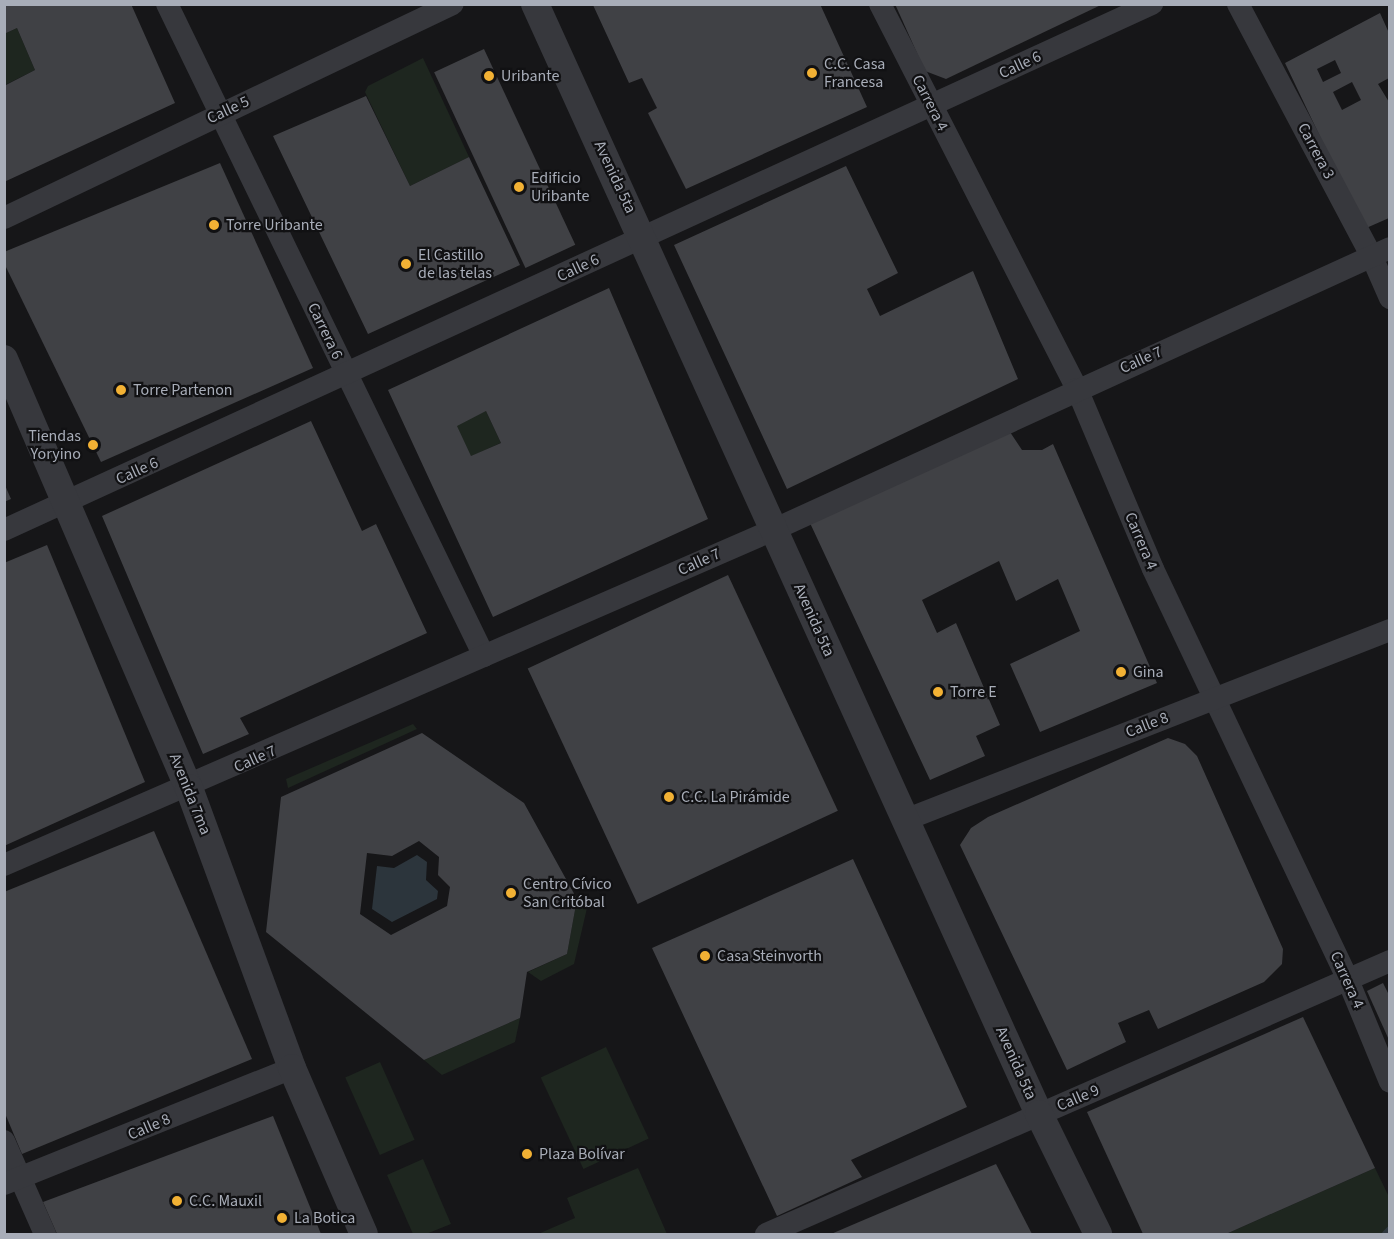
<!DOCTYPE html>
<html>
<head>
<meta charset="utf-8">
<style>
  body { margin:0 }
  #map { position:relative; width:1394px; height:1239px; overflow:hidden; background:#161618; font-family:"Source Sans 3",sans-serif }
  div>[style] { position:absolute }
  .green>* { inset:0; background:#1e261f; transform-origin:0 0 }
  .water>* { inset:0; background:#2c353c }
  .stream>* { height:8px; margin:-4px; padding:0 4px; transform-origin:4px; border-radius:4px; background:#2c353c }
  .building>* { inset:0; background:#404145; transform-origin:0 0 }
  .minor>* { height:22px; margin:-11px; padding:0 11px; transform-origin:11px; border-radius:11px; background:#37383d }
  .tertiary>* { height:28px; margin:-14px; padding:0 14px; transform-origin:14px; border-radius:14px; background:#37383d }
  .dots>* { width:16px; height:16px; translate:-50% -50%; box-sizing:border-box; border:3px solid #111113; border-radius:50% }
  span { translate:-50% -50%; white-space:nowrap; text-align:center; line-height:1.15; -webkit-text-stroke:4.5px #111113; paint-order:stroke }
  .poi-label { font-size:16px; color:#a8adb8 }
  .left { translate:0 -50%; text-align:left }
  .right { translate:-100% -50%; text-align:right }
  .street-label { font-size:16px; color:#a8adb8 }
  .frame { position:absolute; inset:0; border:6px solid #a8adb8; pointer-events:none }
</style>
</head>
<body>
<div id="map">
  <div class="green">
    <div style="clip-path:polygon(17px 28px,35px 70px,5px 85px,4px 34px)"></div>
    <div style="clip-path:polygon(423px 58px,469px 157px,410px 186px,365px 92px,368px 86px)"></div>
    <div style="left:486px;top:411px;width:35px;height:33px;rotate:65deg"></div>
    <div style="clip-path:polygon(413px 724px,417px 729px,288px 788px,286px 779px)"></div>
    <div style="clip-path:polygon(577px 899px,587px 908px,574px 964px,541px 981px,528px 972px,567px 954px)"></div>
    <div style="clip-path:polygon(520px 1018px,515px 1042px,442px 1075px,424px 1060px)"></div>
    <div style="left:606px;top:1047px;width:101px;height:72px;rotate:65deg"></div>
    <div style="left:380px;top:1062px;width:85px;height:38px;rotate:66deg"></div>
    <div style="clip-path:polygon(423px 1159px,451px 1224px,426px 1234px,413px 1234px,387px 1175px)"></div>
    <div style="clip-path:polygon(638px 1168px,667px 1234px,538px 1234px,575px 1218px,567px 1198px)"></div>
    <div style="clip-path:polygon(1375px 1168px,1389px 1197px,1389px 1234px,1226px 1234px)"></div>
  </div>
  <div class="water">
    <div style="clip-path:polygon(417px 855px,427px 862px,426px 880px,438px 891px,437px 899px,392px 922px,372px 909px,377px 866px,394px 868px)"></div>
  </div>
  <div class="stream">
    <div style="left:1386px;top:1234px;width:6px;rotate:-45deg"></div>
  </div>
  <div class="building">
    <div style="clip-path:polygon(4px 4px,131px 4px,175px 103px,4px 182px,4px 86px,35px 70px,17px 28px,4px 34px)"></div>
    <div style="clip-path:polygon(820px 4px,867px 107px,686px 189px,648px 113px,657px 108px,642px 78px,629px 83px,593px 5px)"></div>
    <div style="clip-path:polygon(895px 4px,1103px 4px,946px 79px,925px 71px)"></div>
    <div style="clip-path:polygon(evenodd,1380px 13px,1389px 33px,1389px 78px,1378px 84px,1389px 102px,1389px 218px,1364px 229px,1285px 63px,1380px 13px,1335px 60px,1341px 73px,1323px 82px,1317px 69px,1335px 60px,1380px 13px,1352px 82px,1361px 100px,1342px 110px,1333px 92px,1352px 82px)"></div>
    <div style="left:484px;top:49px;width:216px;height:55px;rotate:65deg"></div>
    <div style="clip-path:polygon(366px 96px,410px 186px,469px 157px,520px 265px,368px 334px,273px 136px)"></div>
    <div style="clip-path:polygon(220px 163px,313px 368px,101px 462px,4px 263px,4px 252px)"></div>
    <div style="clip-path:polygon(846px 166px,898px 273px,867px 289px,880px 316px,973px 271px,1018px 379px,787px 489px,674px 245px)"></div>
    <div style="clip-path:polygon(evenodd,609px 288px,708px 519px,493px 617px,388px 390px,609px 288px,486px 411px,501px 443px,471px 456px,457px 426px,486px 411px)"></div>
    <div style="clip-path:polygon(311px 421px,362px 531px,376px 524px,427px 633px,240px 718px,249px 734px,203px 754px,102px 516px)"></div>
    <div style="clip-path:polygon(1010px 432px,1022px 450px,1042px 450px,1053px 444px,1157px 683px,1040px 732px,1010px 664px,1080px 631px,1058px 579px,1016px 601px,999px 561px,922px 600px,937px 633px,956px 623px,1000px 725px,976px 736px,985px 756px,930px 780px,810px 523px)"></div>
    <div style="clip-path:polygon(4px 483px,11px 499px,4px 502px)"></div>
    <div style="clip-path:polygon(47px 545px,145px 782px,4px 846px,4px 563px)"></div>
    <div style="left:728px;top:575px;width:260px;height:221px;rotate:65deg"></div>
    <div style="clip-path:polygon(evenodd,422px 733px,524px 803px,577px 899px,567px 954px,527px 972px,520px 1018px,424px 1060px,266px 932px,281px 797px,422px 733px,419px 841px,439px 857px,438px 875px,450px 887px,447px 906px,391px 935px,360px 914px,367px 853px,392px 856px,419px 841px)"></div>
    <div style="clip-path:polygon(1168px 738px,1185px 744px,1197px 756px,1283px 949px,1282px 964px,1264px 982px,1158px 1029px,1149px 1010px,1118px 1023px,1126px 1042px,1067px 1070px,960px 845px,971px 828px,988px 817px)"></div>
    <div style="clip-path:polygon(154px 831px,252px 1059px,22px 1154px,4px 1111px,4px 892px)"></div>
    <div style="clip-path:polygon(853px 859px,967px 1107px,851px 1160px,862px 1177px,777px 1216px,652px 948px)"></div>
    <div style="clip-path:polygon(1383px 983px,1389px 995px,1389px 1040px,1367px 991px)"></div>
    <div style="clip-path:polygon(1303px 1017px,1375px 1168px,1226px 1234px,1143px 1234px,1087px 1112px)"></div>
    <div style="clip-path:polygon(273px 1116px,321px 1234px,57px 1234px,43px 1202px)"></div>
    <div style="clip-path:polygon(996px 1164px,1032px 1234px,831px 1234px,859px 1222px)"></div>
  </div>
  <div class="minor">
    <div style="left:167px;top:4px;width:725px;rotate:64.07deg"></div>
    <div style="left:880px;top:4px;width:432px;rotate:62.9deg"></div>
    <div style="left:1077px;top:389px;width:195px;rotate:67.1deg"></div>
    <div style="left:1153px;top:569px;width:455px;rotate:64.6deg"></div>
    <div style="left:1348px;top:980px;width:110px;rotate:67.6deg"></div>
    <div style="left:1238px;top:4px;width:286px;rotate:62.1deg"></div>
    <div style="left:1372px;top:257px;width:45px;rotate:66.3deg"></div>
    <div style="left:4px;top:218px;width:497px;rotate:-25.5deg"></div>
    <div style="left:4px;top:530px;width:1263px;rotate:-24.62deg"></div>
    <div style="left:905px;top:820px;width:521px;rotate:-21.39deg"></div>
    <div style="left:4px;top:865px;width:839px;rotate:-23.54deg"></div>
    <div style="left:773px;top:530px;width:678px;rotate:-24.56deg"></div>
    <div style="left:4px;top:1141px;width:102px;rotate:66.2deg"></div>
    <div style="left:4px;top:1184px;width:310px;rotate:-21.9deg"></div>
    <div style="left:766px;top:1234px;width:681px;rotate:-23.63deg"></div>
  </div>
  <div class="tertiary">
    <div style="left:535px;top:4px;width:1219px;rotate:65.58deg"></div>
    <div style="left:1039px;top:1114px;width:134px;rotate:63.8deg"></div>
    <div style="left:4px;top:359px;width:467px;rotate:66.7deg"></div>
    <div style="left:189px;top:788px;width:298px;rotate:69.8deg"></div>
    <div style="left:292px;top:1068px;width:181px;rotate:66.6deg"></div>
  </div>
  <div class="dots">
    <div style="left:812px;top:73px;background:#f2b134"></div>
    <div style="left:489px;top:76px;background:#f2b134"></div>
    <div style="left:519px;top:187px;background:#f2b134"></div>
    <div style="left:214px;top:225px;background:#f2b134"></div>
    <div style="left:406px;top:264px;background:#f2b134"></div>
    <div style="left:121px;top:390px;background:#f2b134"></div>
    <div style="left:93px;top:445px;background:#f2b134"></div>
    <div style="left:1121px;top:672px;background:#f2b134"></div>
    <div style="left:938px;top:692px;background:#f2b134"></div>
    <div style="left:669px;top:797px;background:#f2b134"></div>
    <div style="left:511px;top:893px;background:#f2b134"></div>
    <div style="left:705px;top:956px;background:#f2b134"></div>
    <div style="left:527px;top:1154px;background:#f2b134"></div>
    <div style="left:177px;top:1201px;background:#f2b134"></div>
    <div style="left:282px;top:1218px;background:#f2b134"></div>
  </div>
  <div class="poi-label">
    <span class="left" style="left:824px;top:73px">C.C. Casa<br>Francesa</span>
    <span class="left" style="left:501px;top:76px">Uribante</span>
    <span class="left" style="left:531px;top:187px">Edificio<br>Uribante</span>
    <span class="left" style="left:226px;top:225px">Torre Uribante</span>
    <span class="left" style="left:418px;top:264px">El Castillo<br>de las telas</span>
    <span class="left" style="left:133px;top:390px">Torre Partenon</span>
    <span class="right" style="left:81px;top:445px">Tiendas<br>Yoryino</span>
    <span class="left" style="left:1133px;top:672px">Gina</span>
    <span class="left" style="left:950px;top:692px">Torre E</span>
    <span class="left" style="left:681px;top:797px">C.C. La Pirámide</span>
    <span class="left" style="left:523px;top:893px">Centro Cívico<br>San Critóbal</span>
    <span class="left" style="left:717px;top:956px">Casa Steinvorth</span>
    <span class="left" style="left:539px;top:1154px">Plaza Bolívar</span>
    <span class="left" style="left:189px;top:1201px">C.C. Mauxil</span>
    <span class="left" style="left:294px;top:1218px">La Botica</span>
  </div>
  <div class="street-label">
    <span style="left:1020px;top:65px;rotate:-25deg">Calle 6</span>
    <span style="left:930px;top:103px;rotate:63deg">Carrera 4</span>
    <span style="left:228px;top:110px;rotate:-25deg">Calle 5</span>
    <span style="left:1316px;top:151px;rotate:62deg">Carrera 3</span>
    <span style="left:615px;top:177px;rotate:65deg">Avenida 5ta</span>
    <span style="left:578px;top:268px;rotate:-25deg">Calle 6</span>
    <span style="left:325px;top:331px;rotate:64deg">Carrera 6</span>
    <span style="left:1141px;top:360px;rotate:-24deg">Calle 7</span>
    <span style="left:137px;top:471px;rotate:-24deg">Calle 6</span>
    <span style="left:1141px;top:541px;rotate:67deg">Carrera 4</span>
    <span style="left:699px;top:562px;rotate:-24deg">Calle 7</span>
    <span style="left:814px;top:620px;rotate:66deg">Avenida 5ta</span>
    <span style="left:1147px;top:725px;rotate:-21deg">Calle 8</span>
    <span style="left:255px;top:759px;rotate:-24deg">Calle 7</span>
    <span style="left:190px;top:794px;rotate:68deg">Avenida 7ma</span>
    <span style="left:1347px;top:980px;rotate:66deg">Carrera 4</span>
    <span style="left:1016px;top:1063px;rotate:66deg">Avenida 5ta</span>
    <span style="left:1078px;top:1098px;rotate:-23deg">Calle 9</span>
    <span style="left:149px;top:1127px;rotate:-23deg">Calle 8</span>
  </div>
  <div class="frame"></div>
</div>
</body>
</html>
